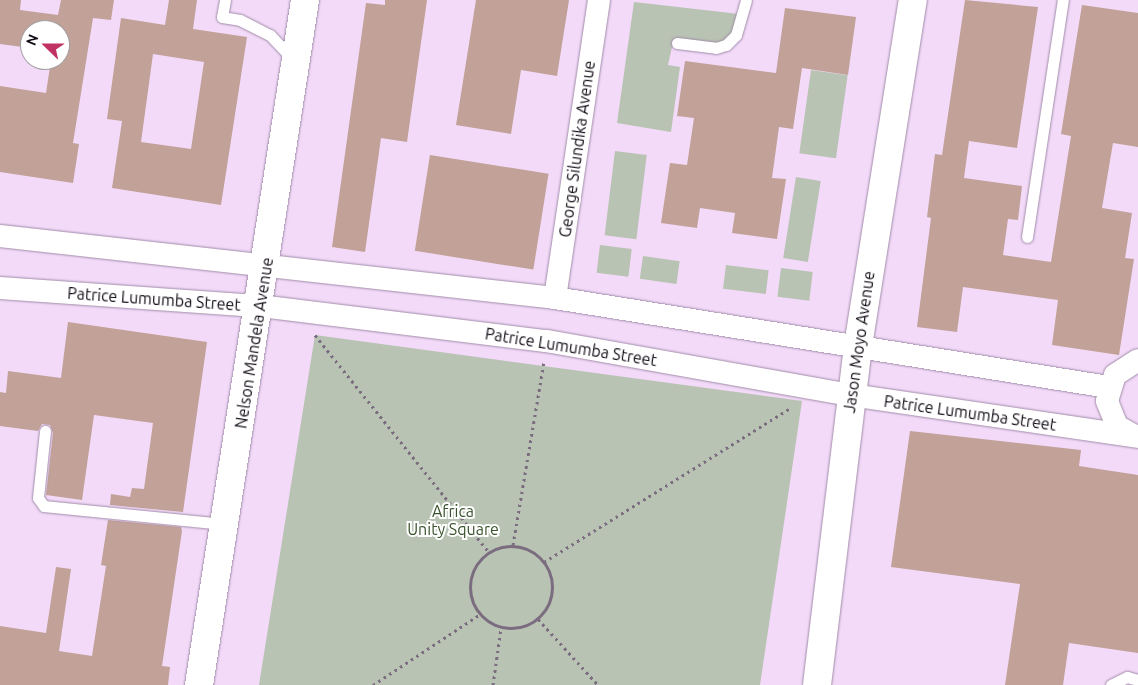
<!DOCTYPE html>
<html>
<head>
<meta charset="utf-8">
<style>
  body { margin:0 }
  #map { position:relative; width:1138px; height:685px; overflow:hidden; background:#f2daf8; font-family:Ubuntu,sans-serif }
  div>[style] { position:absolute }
  .green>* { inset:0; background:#b8c3b3; transform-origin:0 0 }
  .building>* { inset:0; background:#c1a198; transform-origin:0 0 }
  .path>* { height:3px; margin-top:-1.5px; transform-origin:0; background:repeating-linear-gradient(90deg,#7b6c7f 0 2.5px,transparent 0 6.5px) }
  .path>.ring { margin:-1.5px; padding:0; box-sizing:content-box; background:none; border:3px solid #7b6c7f; border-radius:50% }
  .roads { filter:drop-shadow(0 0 1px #a28ca9) drop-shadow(0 0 1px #a28ca9) }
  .service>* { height:11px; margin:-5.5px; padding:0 5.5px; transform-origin:5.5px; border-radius:5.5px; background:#fff }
  .minor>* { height:22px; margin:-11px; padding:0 11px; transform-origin:11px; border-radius:11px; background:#fff }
  .tertiary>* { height:28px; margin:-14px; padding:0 14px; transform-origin:14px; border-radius:14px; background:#fff }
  span { translate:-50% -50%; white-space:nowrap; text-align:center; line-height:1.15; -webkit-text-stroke:4px #fff; paint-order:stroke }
  .street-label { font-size:16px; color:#130c16 }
  .park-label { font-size:16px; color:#39532c }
  .north { position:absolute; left:20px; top:20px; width:50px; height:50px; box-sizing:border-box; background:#fff; border:1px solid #a19ea2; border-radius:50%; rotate:292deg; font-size:14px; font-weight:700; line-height:20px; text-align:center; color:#130c16 }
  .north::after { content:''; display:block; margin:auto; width:18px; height:22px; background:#bf3263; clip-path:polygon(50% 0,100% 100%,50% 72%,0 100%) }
</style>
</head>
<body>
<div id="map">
  <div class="green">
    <div style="clip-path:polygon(634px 2px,748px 15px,742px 36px,725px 51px,672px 47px,668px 65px,680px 67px,671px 132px,617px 123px)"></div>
    <div style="left:811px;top:70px;width:37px;height:84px;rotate:8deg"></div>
    <div style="left:615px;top:151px;width:32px;height:85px;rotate:7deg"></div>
    <div style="left:796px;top:177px;width:25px;height:82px;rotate:9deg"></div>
    <div style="left:600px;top:245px;width:32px;height:28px;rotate:7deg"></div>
    <div style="left:643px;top:256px;width:37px;height:23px;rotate:8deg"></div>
    <div style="left:726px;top:265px;width:43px;height:24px;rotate:7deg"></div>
    <div style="left:781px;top:268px;width:32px;height:29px;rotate:7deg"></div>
    <div style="clip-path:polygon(315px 335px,802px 401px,760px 685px,259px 685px)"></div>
  </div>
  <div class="building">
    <div style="clip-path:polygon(0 0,21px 0,20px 10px,58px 15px,61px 0,114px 0,111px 20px,93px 18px,73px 143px,79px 144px,73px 183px,0 172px,0 86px,46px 93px,51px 60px,60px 60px,60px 30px,30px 30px,30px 48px,0 44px)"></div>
    <div style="clip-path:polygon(evenodd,169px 0,197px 0,193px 29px,247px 37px,221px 205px,112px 188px,122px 121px,107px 119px,121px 18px,165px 25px,169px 0,153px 54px,204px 62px,191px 149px,141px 142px,153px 54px)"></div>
    <div style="clip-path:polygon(385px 0,427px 0,407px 142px,381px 138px,365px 252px,332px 247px,366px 3px,385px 5px)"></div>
    <div style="clip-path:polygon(476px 0,569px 0,557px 76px,521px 70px,511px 134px,456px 125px)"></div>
    <div style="clip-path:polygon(965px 0,1038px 7px,1017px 148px,969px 141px,964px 178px,1022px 186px,1018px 220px,1008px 219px,1003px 255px,1051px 262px,1071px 136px,1061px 134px,1082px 5px,1138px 13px,1138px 147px,1113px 143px,1102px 208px,1132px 213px,1125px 258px,1134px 259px,1119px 355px,1052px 345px,1058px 300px,963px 287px,957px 332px,917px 327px,931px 218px,927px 217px,935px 154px,942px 155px)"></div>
    <div style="clip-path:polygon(785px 8px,856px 17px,848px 75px,802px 68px,793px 129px,779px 127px,772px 178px,786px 179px,777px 239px,732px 233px,735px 213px,700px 208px,697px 228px,661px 223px,670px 163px,687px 165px,694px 118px,677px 116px,685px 61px,776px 73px)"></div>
    <div style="left:430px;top:155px;width:120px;height:97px;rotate:9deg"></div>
    <div style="clip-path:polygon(68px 322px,207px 342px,183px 512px,110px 505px,111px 494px,130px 497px,132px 488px,144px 489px,153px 423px,94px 415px,82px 500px,46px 495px,53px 433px,50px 425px,42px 424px,38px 431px,0 426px,0 392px,6px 393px,8px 371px,61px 378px)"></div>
    <div style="clip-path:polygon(910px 431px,1081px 450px,1079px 466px,1138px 475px,1138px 653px,1069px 643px,1063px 685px,1005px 685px,1020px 584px,891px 567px)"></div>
    <div style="clip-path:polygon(108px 520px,181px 527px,182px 531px,162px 666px,170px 667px,168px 685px,0 685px,0 626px,46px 633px,56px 567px,71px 569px,59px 651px,92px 656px,106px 566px,101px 565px)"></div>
  </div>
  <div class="path">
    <div style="left:315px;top:335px;width:278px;rotate:51.3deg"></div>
    <div style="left:513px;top:545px;width:187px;rotate:-80.4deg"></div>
    <div class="ring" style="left:470px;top:546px;width:79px;height:79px"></div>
    <div style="left:544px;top:562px;width:292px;rotate:-32deg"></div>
    <div style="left:538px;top:619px;width:89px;rotate:47.7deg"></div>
    <div style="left:373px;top:685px;width:127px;rotate:-33.4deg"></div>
    <div style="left:493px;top:685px;width:58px;rotate:-82deg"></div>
  </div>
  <div class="roads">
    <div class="service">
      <div style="left:225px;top:0;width:17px;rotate:100deg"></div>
      <div style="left:222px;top:17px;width:18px;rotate:9deg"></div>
      <div style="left:240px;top:20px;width:34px;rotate:27deg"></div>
      <div style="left:270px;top:35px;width:34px;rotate:47deg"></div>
      <div style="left:677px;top:43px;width:39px;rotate:7deg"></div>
      <div style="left:716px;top:48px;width:10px;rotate:-17deg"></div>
      <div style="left:726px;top:45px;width:14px;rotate:-45deg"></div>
      <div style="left:736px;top:35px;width:36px;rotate:-74deg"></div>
      <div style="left:1027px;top:237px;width:240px;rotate:-81.4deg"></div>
      <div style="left:45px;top:431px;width:67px;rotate:96deg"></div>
      <div style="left:38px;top:498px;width:10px;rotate:53deg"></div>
      <div style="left:44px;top:506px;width:180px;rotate:5.7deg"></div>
      <div style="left:1111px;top:685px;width:18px;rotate:-27deg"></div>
      <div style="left:1127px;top:677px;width:11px;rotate:15deg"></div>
    </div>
    <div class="minor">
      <div style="left:0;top:236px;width:558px;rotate:6.37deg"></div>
      <div style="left:555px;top:298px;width:560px;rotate:9.14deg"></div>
      <div style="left:0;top:288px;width:261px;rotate:4deg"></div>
      <div style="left:260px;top:306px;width:289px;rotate:7deg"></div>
      <div style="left:547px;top:341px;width:309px;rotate:10.1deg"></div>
      <div style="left:851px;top:395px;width:290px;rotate:8.3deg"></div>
      <div style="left:555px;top:298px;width:301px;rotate:-81.6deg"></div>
      <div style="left:1135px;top:436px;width:21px;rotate:-151deg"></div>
      <div style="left:1117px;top:426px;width:27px;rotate:-112deg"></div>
      <div style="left:1107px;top:401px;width:27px;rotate:-73deg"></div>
      <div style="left:1115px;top:375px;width:27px;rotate:-33deg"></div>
    </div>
    <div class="tertiary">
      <div style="left:199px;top:685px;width:693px;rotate:-81.2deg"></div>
      <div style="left:817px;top:685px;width:341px;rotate:-83.1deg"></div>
      <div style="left:858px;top:346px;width:350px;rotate:-81deg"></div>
    </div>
  </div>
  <div class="street-label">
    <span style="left:577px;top:149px;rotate:-82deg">George Silundika Avenue</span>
    <span style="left:154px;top:299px;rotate:4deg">Patrice Lumumba Street</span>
    <span style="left:859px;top:342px;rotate:-82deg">Jason Moyo Avenue</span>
    <span style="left:254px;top:343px;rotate:-81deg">Nelson Mandela Avenue</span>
    <span style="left:571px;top:347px;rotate:9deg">Patrice Lumumba Street</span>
    <span style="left:970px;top:413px;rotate:8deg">Patrice Lumumba Street</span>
  </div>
  <div class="park-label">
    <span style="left:453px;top:520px">Africa<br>Unity Square</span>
  </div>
  <div class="north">N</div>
</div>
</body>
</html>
